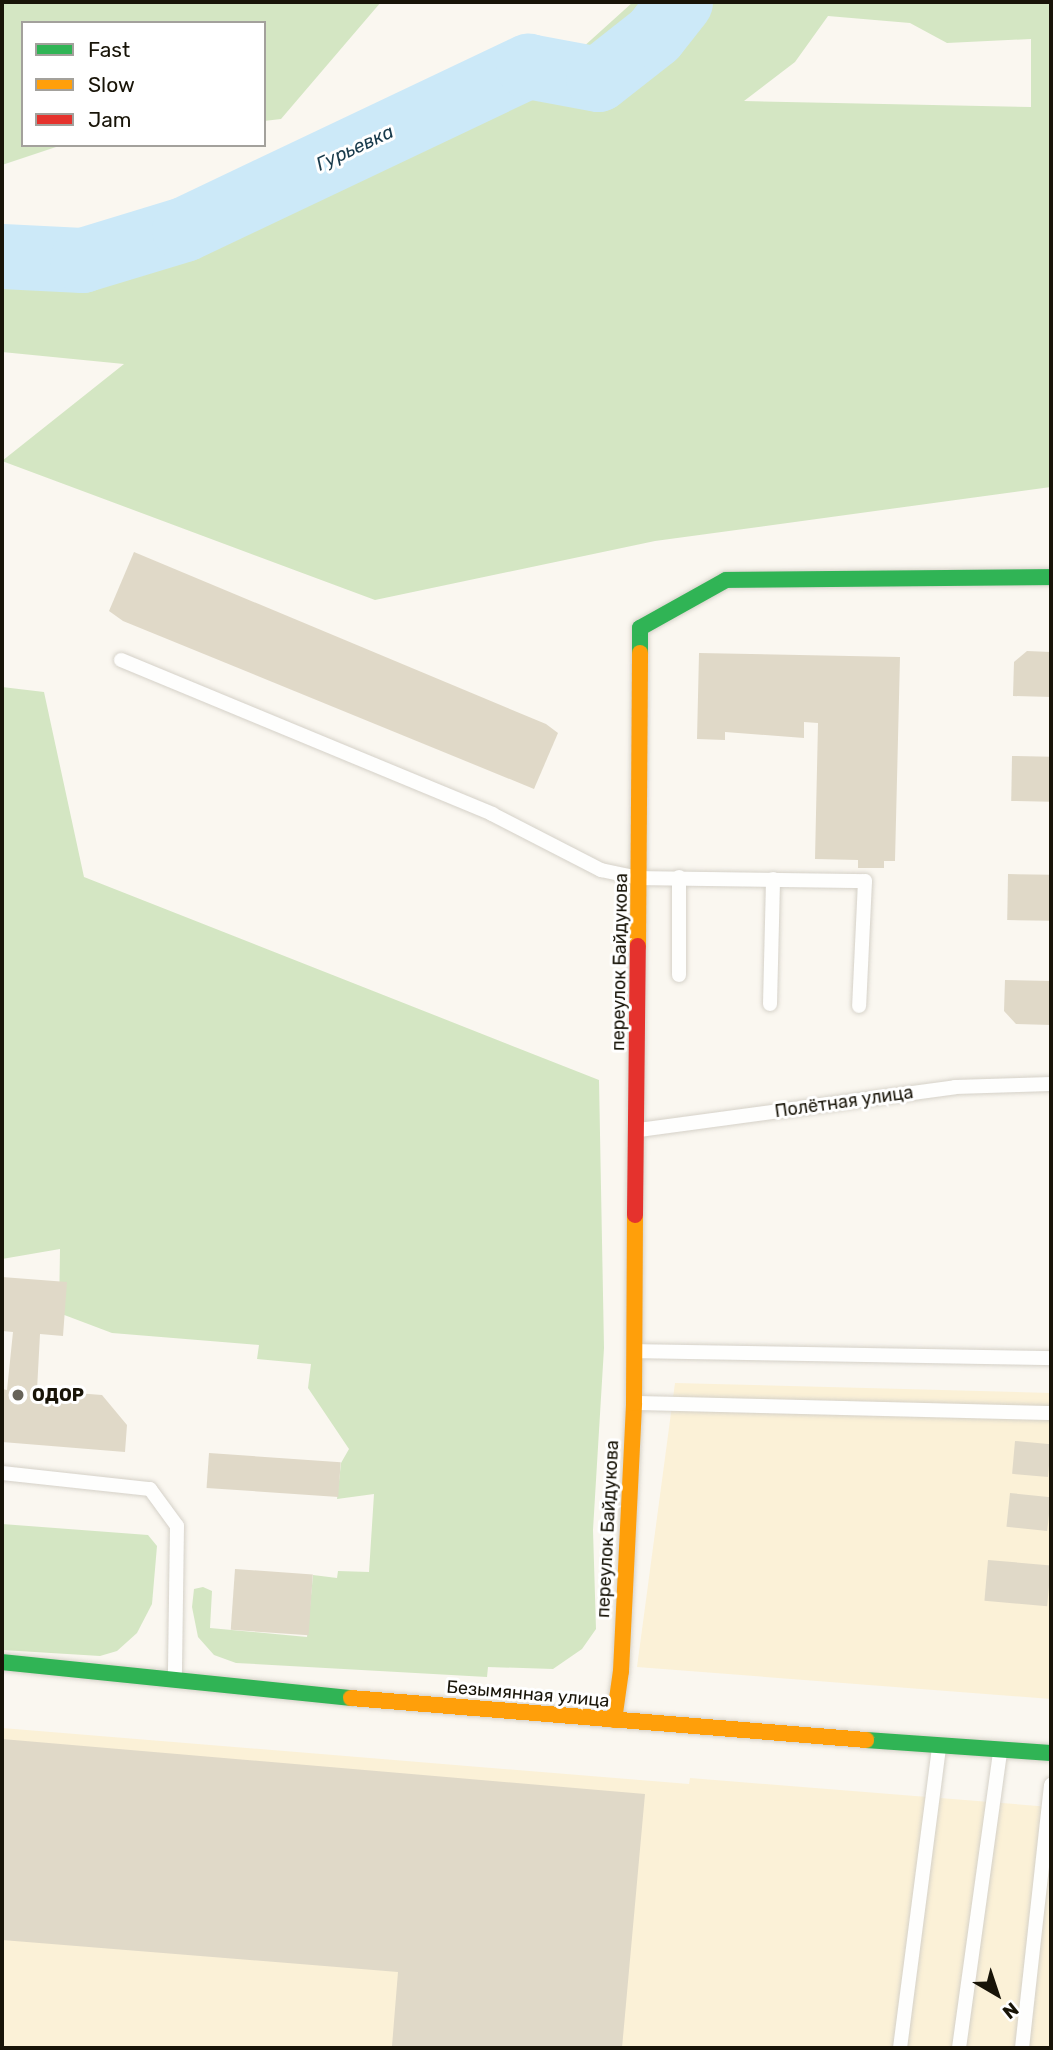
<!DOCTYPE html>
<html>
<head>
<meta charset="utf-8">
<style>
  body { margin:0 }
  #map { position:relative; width:1053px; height:2050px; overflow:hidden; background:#faf7f0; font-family:Rubik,sans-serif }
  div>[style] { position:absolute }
  .built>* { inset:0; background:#fbf1d7 }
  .green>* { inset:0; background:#d4e6c3 }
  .river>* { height:65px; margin:-32.5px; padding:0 32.5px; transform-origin:32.5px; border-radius:32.5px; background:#cce9f8 }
  .building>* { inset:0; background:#e0d9c8; transform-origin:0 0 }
  .roads { filter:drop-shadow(0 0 2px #d5d1c8) drop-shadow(0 0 2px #d5d1c8) }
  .lane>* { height:14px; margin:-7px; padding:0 7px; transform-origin:7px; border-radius:7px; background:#fefefd }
  .fast>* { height:16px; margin:-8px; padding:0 8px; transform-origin:8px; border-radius:8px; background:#30b455 }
  .slow>* { height:16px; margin:-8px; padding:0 8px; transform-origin:8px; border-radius:8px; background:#ff9f0a }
  .jam>* { height:16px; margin:-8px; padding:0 8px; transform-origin:8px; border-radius:8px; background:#e5322d }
  .dots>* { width:19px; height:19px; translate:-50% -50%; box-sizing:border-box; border:4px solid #fff; border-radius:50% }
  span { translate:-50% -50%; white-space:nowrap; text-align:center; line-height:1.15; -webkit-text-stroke:6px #fff; paint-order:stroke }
  .street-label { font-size:18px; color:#181408 }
  .poi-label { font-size:18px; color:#181408; font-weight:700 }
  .left { translate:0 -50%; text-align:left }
  .water-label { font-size:19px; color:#183a4b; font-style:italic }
  .frame { position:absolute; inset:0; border:4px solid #181408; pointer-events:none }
  .legend { position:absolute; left:21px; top:21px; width:245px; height:126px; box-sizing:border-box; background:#fff; border:2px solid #a3a19c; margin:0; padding:9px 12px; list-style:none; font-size:21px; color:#181408 }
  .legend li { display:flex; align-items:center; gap:14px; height:35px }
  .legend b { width:35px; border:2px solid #a3a19c }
  .north { position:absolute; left:962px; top:1959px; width:70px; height:70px; -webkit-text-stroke:5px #fff; paint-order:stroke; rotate:141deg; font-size:19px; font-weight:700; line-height:28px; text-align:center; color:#181408 }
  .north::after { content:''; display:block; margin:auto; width:24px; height:32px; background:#181408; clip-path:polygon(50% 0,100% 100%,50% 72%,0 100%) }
</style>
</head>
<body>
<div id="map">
  <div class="built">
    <div style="clip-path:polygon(675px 1383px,1051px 1393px,1051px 1699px,637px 1667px)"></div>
    <div style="clip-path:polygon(2px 1728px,689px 1784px,690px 1778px,1051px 1807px,1051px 2048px,2px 2048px)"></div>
  </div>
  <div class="green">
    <div style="clip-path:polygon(2px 2px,381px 2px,281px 119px,264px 121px,264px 23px,23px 23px,23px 145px,62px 145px,2px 165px)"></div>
    <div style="clip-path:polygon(evenodd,633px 2px,1051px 2px,1051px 487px,655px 541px,375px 600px,2px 461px,124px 364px,2px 352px,2px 241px,67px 250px,232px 194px,265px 164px,378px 106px,520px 58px,561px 67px,633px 2px,828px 16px,910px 23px,947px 43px,1031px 39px,1031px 107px,744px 101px,795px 62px,828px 16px)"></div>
    <div style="clip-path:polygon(2px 687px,44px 692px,84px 877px,599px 1080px,604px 1348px,593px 1530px,596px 1629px,582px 1649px,553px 1669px,488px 1667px,487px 1677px,236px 1663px,214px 1655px,198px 1637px,192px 1607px,194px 1589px,203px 1587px,212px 1591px,210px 1628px,307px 1637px,313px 1575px,337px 1578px,338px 1571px,369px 1572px,374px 1494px,337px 1499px,341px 1463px,349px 1449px,308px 1388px,311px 1364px,257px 1359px,259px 1345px,112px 1333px,59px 1313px,60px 1249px,2px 1259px)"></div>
    <div style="clip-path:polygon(2px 1524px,148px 1535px,157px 1546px,152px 1604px,137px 1633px,117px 1651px,100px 1656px,2px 1650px)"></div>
  </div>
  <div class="river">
    <div style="left:2px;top:256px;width:80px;rotate:2.9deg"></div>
    <div style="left:82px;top:260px;width:107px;rotate:-16.9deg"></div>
    <div style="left:184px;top:229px;width:381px;rotate:-25.4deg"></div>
    <div style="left:528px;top:66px;width:71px;rotate:10.5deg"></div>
    <div style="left:598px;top:79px;width:71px;rotate:-38.2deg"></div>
    <div style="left:654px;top:35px;width:42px;rotate:-51.8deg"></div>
  </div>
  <div class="building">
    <div style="clip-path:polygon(134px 552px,546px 724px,558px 733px,534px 789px,123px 621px,109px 611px)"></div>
    <div style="clip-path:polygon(1027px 651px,1051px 652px,1051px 697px,1013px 696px,1014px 662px)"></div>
    <div style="clip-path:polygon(699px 653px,900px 657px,895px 861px,884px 861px,884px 868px,858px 868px,858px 860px,815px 859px,818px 723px,804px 722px,804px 738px,725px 732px,725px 740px,697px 739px)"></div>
    <div style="left:1012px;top:756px;width:39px;height:45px;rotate:1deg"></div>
    <div style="left:1008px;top:874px;width:43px;height:46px;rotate:1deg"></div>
    <div style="clip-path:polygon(1005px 980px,1051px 981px,1051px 1025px,1016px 1024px,1004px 1011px)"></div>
    <div style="clip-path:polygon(2px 1277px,67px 1282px,63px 1336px,40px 1334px,37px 1390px,102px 1395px,127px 1425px,125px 1452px,2px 1442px,2px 1389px,7px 1390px,13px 1332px,2px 1331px)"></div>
    <div style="left:1015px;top:1441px;width:36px;height:33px;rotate:5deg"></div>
    <div style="left:209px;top:1453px;width:132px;height:35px;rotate:4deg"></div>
    <div style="left:1010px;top:1493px;width:41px;height:34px;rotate:6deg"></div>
    <div style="left:988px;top:1560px;width:63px;height:41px;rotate:5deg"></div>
    <div style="left:235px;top:1569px;width:78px;height:61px;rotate:4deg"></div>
    <div style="clip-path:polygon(2px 1739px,645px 1794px,622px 2048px,392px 2046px,398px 1972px,2px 1940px)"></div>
  </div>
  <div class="roads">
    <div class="lane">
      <div style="left:121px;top:660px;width:402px;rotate:22.5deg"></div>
      <div style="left:492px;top:814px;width:123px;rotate:27.2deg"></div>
      <div style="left:601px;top:870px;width:40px;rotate:12deg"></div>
      <div style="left:640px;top:878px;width:225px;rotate:0.8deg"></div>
      <div style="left:865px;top:881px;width:125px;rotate:92.7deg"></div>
      <div style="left:679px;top:975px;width:98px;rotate:-90deg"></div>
      <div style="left:770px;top:1004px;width:125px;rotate:-88.6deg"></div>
      <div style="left:639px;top:1130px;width:319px;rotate:-7.7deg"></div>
      <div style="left:955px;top:1087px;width:96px;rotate:-1.8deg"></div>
      <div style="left:636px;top:1351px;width:415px;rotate:1deg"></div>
      <div style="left:635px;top:1403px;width:416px;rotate:1.4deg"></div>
      <div style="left:2px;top:1473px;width:149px;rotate:6.2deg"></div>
      <div style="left:150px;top:1489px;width:46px;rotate:53.9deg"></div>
      <div style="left:177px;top:1526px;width:151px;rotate:90.8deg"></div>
      <div style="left:900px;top:2048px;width:303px;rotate:-82.6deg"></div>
      <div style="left:959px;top:2048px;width:300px;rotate:-82.1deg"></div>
      <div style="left:1022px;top:2048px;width:265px;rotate:-83.7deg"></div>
    </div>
    <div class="fast">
      <div style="left:640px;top:653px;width:25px;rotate:-90deg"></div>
      <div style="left:640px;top:628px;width:98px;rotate:-29.2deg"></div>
      <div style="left:726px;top:580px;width:325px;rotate:-0.5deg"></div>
      <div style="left:2px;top:1662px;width:351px;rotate:5.9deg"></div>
      <div style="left:866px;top:1740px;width:185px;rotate:4deg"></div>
    </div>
    <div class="slow">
      <div style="left:638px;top:946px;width:293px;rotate:-89.6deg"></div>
      <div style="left:351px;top:1698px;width:517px;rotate:4.66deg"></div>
      <div style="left:614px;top:1720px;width:49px;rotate:-81.9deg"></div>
      <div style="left:621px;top:1671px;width:268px;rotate:-87.2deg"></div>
      <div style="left:634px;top:1403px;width:188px;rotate:-89.7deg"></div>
    </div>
    <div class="jam">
      <div style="left:635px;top:1215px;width:269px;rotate:-89.4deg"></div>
    </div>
  </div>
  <div class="dots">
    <div style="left:18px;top:1395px;background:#676359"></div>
  </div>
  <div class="street-label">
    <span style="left:620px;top:962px;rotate:-89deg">переулок Байдукова</span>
    <span style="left:844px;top:1102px;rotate:-8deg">Полётная улица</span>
    <span style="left:608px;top:1529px;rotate:-87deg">переулок Байдукова</span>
    <span style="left:528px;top:1694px;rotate:5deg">Безымянная улица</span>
  </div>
  <div class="poi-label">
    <span class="left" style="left:32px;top:1395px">ОДОР</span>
  </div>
  <div class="water-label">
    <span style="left:355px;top:148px;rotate:-25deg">Гурьевка</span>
  </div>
  <div class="frame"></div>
  <ul class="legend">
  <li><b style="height:9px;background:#30b455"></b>Fast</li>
  <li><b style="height:9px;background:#ff9f0a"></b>Slow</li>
  <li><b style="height:9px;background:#e5322d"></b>Jam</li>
  </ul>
  <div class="north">N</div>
</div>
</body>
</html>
